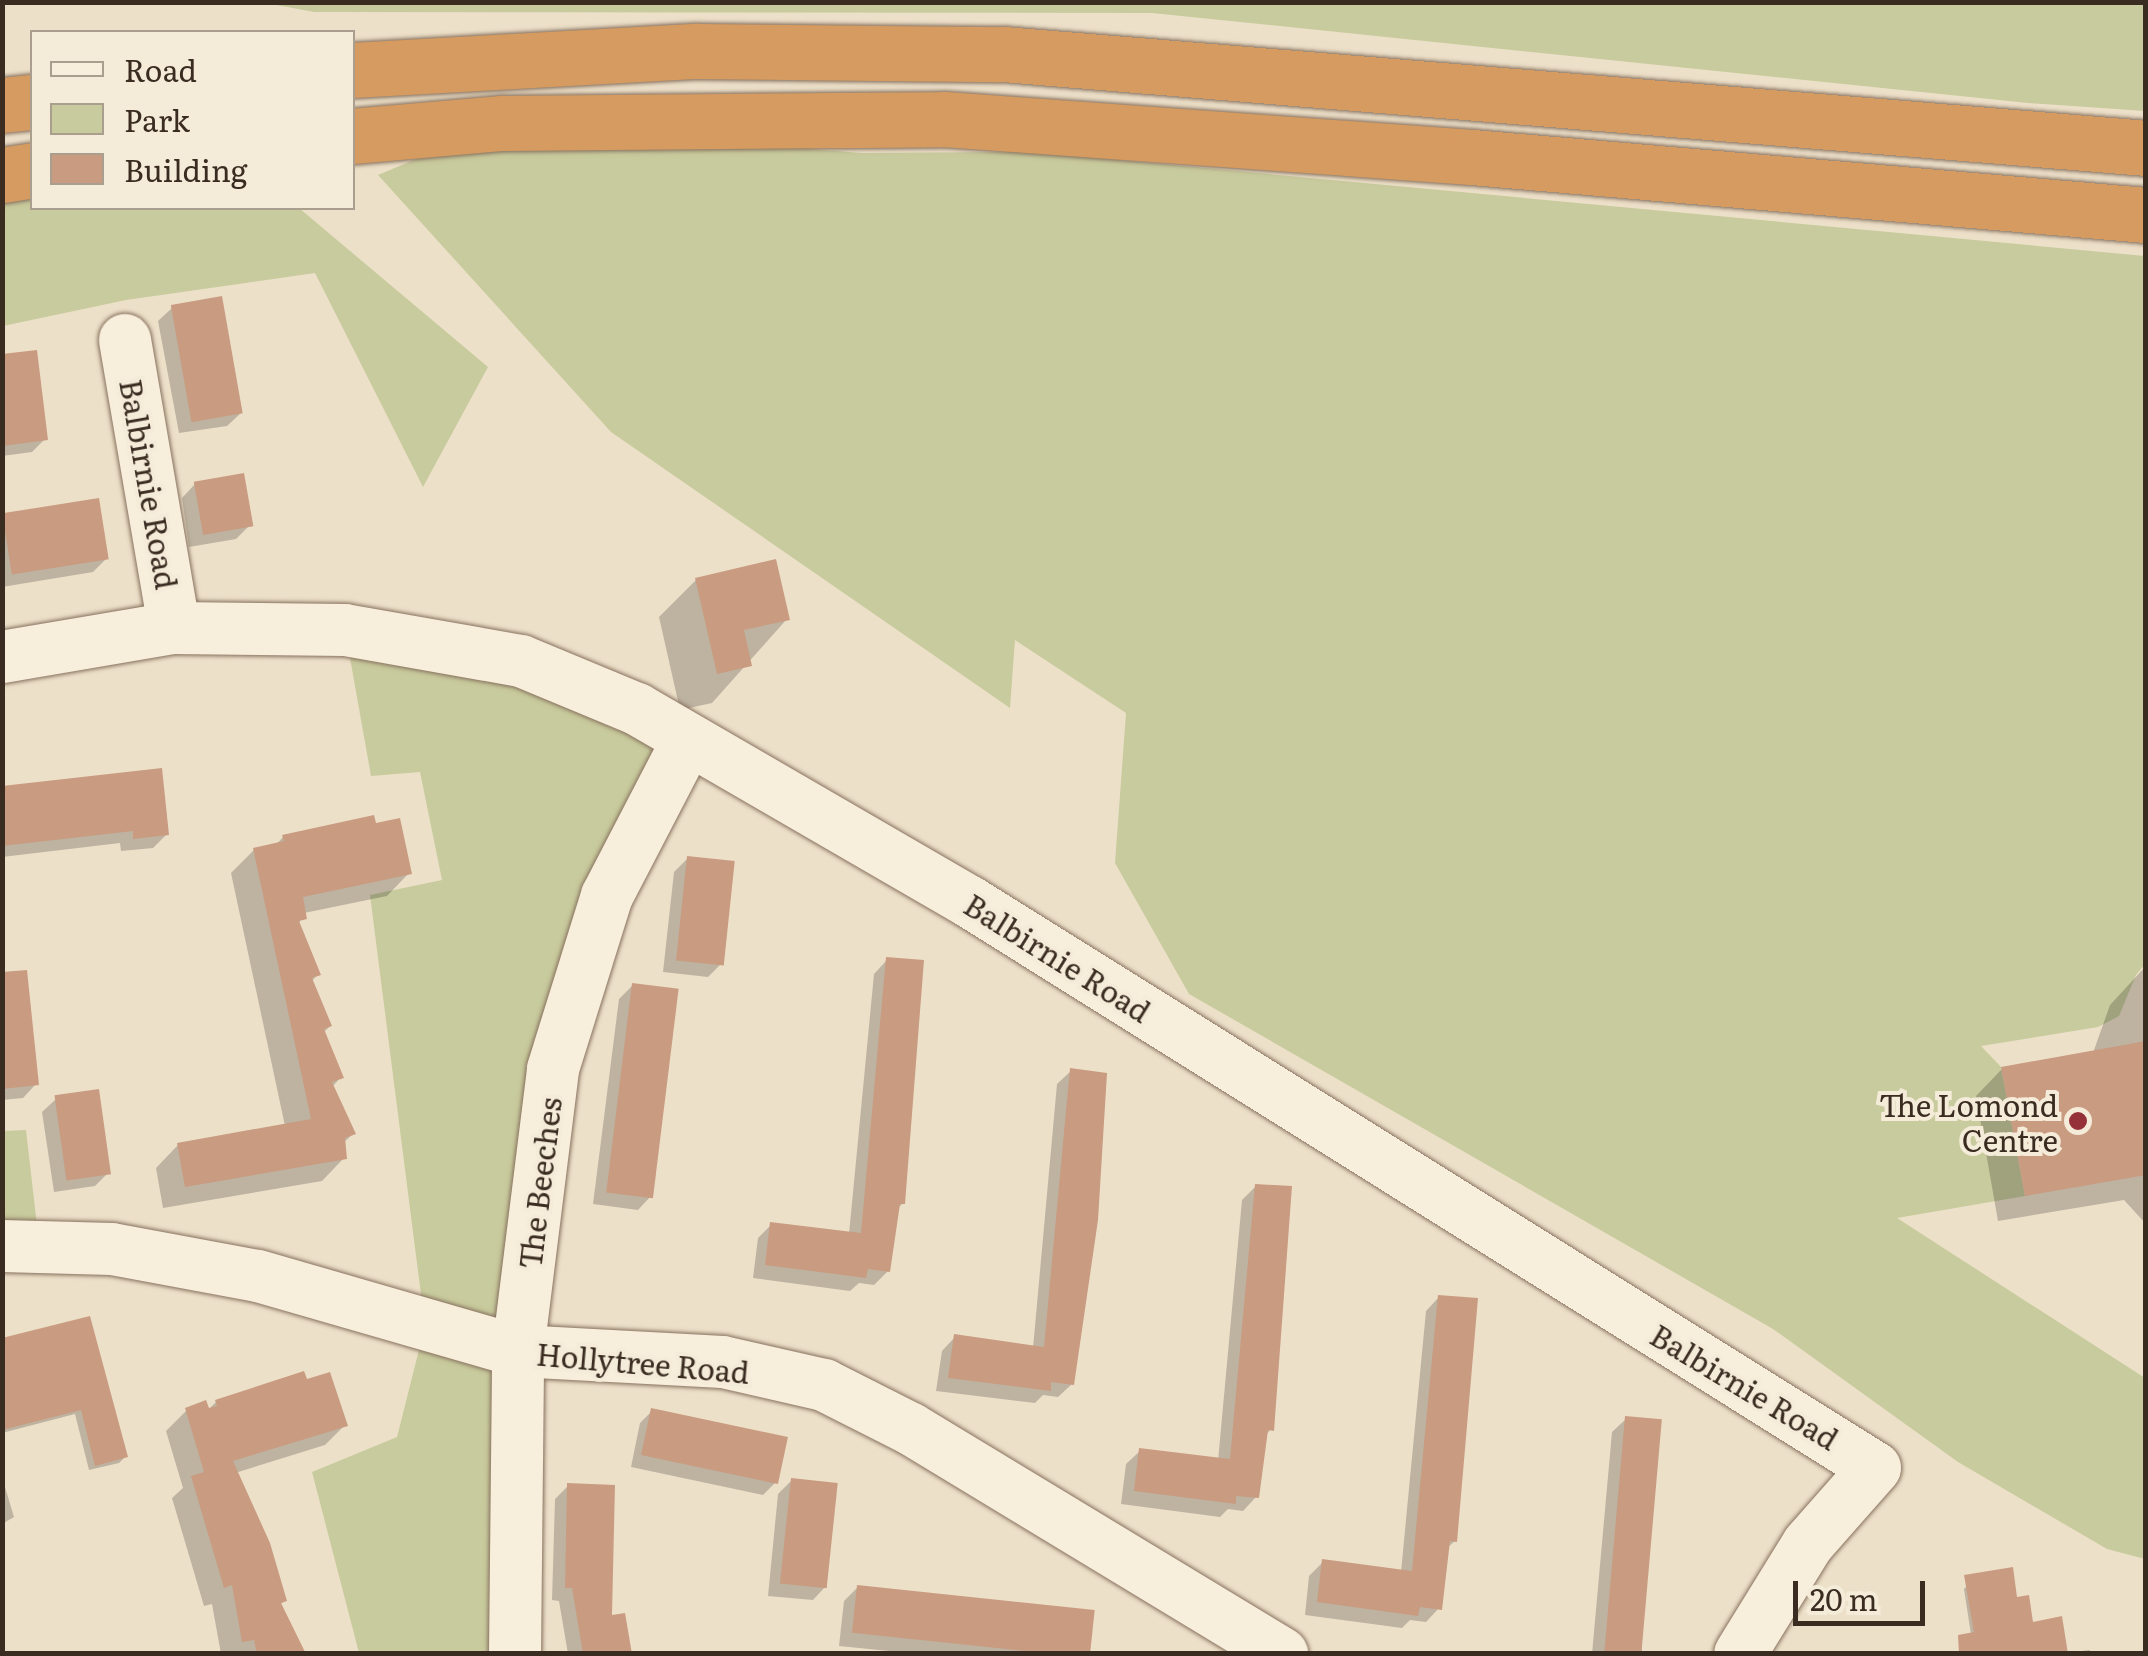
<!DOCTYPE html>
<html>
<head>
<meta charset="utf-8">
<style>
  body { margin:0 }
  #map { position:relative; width:2148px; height:1656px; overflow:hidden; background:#ede0c9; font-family:Literata,serif }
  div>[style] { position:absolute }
  .green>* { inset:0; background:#c8cb9d }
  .shadow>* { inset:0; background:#0003 }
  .building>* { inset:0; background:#c99b81; transform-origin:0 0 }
  .roads { filter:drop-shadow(0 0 2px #88725f) drop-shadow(0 0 2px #88725f) }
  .street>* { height:52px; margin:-26px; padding:0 26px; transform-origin:26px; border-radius:26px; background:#f8eedc }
  .highway>* { height:55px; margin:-27.5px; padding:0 27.5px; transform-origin:27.5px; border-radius:27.5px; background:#d69b60 }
  .dots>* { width:28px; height:28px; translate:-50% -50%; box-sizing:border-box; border:5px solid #f4ebd9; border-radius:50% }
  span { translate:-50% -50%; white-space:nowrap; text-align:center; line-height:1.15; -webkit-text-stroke:8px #f4ebd9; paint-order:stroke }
  .street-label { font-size:30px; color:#3a2c21 }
  .poi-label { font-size:30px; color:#3a2c21 }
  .right { translate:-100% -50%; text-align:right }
  .frame { position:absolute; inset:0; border:5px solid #3a2c21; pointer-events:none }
  .legend { position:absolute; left:30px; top:30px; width:325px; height:180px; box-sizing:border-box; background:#f4ebd9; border:2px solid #aa9f8f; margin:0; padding:12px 18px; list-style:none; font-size:30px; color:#3a2c21 }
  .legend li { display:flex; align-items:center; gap:20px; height:50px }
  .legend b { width:50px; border:2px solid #aa9f8f }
  .scale { position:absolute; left:1793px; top:1581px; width:132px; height:45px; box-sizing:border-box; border:5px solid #3a2c21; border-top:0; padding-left:12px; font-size:30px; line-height:35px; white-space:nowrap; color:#3a2c21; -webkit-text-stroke:8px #f4ebd9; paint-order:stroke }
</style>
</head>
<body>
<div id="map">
  <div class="green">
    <div style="clip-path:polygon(266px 3px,2145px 3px,2145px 111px,2028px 103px,1152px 13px,314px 12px)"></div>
    <div style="clip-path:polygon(502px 123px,861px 153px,1033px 152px,2145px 256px,2145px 964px,2136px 975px,2119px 1016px,2098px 1027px,1981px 1046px,2001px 1067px,2025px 1196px,1897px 1218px,2145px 1378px,2145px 1559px,2107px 1549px,1958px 1462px,1773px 1329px,1189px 994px,1115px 863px,1126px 713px,1015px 640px,1010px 708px,611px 432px,378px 175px)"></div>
    <div style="clip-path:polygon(32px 186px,32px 208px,299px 208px,488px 367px,423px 487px,315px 273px,126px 300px,3px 326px,2px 190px)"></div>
    <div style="clip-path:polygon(345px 630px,688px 740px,553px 1069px,515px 1653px,359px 1653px,312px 1472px,397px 1437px,425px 1326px,370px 895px,442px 880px,420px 772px,371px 776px)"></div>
    <div style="clip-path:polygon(26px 1130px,39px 1243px,3px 1246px,3px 1131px)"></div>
  </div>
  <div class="shadow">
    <div style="clip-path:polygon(172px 308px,241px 413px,227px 426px,179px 433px,158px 321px)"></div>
    <div style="clip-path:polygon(2px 357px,45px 439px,32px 452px,2px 456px)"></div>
    <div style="clip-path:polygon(195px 484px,250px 525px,236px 539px,189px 547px,182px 498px)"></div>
    <div style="clip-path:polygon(2px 517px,107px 558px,93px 572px,2px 587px)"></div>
    <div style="clip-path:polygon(696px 580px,787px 619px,712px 703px,680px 710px,659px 617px)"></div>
    <div style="clip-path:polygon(2px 789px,167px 834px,153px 848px,121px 851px,120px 843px,2px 857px)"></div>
    <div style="clip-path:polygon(283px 837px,409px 873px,387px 896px,304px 913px,298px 925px,318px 974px,311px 982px,330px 1026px,323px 1033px,341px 1077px,332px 1087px,353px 1134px,343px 1143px,344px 1158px,322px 1181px,163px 1208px,156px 1168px,178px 1145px,285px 1126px,231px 873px,254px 850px,275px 846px)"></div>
    <div style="clip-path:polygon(688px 858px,721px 964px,708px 977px,663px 972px,674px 872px)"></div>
    <div style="clip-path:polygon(887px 960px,903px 1203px,896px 1210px,888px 1271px,874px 1285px,859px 1283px,850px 1291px,753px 1278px,758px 1238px,771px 1225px,849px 1234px,874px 974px)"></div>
    <div style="clip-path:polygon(2146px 966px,2146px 1224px,2124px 1200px,1998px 1221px,1976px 1096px,2002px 1069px,2093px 1053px,2110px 1005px)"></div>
    <div style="clip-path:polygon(632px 986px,651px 1196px,638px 1210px,593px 1204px,619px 999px)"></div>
    <div style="clip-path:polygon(2px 1038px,36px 1084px,23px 1098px,2px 1100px)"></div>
    <div style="clip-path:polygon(1071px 1071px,1072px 1384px,1058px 1397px,1043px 1395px,1035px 1403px,936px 1391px,942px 1351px,955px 1337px,1033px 1348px,1057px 1084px)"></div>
    <div style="clip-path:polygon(56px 1099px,108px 1173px,95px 1186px,54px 1192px,42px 1112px)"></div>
    <div style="clip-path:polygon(1256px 1186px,1271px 1429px,1265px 1436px,1256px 1497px,1243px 1511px,1228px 1509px,1220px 1517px,1121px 1504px,1126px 1464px,1140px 1451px,1218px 1461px,1242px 1200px)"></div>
    <div style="clip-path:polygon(1439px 1297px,1455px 1541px,1447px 1548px,1439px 1608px,1426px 1622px,1410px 1620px,1402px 1628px,1305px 1615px,1309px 1576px,1323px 1562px,1401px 1572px,1426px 1311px)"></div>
    <div style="clip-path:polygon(88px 1319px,125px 1457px,119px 1463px,89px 1470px,75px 1414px,2px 1433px,2px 1339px)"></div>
    <div style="clip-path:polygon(216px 1402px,345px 1425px,325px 1445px,235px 1473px,284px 1601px,279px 1606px,304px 1654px,221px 1654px,212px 1604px,204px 1606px,172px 1498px,183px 1488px,166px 1431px,186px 1411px,208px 1410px)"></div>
    <div style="clip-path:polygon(652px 1411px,775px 1483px,763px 1495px,631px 1467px,640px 1423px)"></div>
    <div style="clip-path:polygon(1626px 1419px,1642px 1654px,1592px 1654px,1612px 1432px)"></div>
    <div style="clip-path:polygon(791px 1481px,826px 1586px,813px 1600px,768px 1596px,778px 1494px)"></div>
    <div style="clip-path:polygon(568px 1486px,609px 1618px,629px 1654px,568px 1654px,559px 1601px,552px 1600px,555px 1499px)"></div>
    <div style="clip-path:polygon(5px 1487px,14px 1517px,2px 1524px,2px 1488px)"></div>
    <div style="clip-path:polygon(1977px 1575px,2019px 1626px,2065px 1653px,2090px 1650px,2090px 1654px,1993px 1654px,1972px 1641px,1964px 1589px)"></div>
    <div style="clip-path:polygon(858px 1587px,1088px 1654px,919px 1654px,839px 1646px,844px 1601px)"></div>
  </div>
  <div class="building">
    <div style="left:222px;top:296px;width:119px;height:52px;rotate:80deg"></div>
    <div style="clip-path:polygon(37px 350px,48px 440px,2px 446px,2px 354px)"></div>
    <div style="left:244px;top:473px;width:54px;height:51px;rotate:80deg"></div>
    <div style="left:99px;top:498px;width:62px;height:98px;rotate:81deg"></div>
    <div style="clip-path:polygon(776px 559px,790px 620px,744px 630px,752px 666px,717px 674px,695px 578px)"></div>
    <div style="clip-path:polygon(162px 768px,169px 835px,133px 839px,133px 831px,2px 846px,2px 786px)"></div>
    <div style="clip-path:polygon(374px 815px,376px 823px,400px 818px,412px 874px,303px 897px,307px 919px,299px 921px,321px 975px,312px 978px,332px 1026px,324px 1029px,344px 1078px,332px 1082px,356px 1134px,345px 1138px,347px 1159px,185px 1187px,177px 1143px,311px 1119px,253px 848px,284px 841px,282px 835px)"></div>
    <div style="left:687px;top:856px;width:48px;height:105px;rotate:6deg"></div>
    <div style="clip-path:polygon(886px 957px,924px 960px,905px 1204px,900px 1204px,890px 1272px,868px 1269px,866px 1278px,765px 1265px,770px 1222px,861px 1233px)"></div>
    <div style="clip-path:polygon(27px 970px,39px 1085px,2px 1089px,2px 972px)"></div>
    <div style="left:632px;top:983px;width:47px;height:211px;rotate:7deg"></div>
    <div style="clip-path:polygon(2146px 1041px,2146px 1175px,2025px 1196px,2001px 1067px)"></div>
    <div style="clip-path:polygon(1070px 1068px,1107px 1073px,1098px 1220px,1074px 1385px,1051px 1382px,1051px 1391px,948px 1378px,954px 1334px,1044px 1347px)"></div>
    <div style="left:99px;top:1089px;width:86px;height:45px;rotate:82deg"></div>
    <div style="clip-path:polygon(1255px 1184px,1292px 1186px,1274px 1431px,1268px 1430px,1259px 1498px,1236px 1496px,1236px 1504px,1134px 1491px,1139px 1448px,1230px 1459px)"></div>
    <div style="clip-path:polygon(1438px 1295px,1478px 1298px,1457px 1542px,1450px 1541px,1442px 1610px,1420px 1607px,1418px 1616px,1317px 1602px,1322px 1559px,1412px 1571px)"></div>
    <div style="clip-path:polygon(90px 1316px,128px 1457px,95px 1466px,81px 1410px,2px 1430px,2px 1338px)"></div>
    <div style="clip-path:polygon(304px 1371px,307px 1379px,330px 1372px,348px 1426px,233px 1461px,270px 1543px,287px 1601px,281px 1603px,306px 1654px,257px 1654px,254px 1640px,242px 1642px,232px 1585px,224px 1588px,191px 1476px,204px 1472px,185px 1408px,206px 1400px,209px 1408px,217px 1406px,215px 1400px)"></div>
    <div style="left:651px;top:1408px;width:140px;height:48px;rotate:12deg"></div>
    <div style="left:1625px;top:1416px;width:37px;height:239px;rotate:5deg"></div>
    <div style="left:791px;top:1478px;width:47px;height:106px;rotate:6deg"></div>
    <div style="clip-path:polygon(567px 1483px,615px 1485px,612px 1615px,625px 1613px,632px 1654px,583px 1654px,572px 1588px,565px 1588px)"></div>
    <div style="clip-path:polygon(2013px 1567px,2017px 1597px,2029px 1595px,2033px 1622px,2062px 1616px,2068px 1654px,1959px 1654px,1958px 1635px,1974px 1632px,1964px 1575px)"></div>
    <div style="left:857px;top:1585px;width:239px;height:48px;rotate:6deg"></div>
  </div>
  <div class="roads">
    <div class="street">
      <div style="left:125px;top:340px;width:292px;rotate:80.3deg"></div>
      <div style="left:2px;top:657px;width:174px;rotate:-9.6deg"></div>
      <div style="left:174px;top:628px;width:171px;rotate:0.7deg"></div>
      <div style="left:345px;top:630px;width:179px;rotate:10deg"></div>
      <div style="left:521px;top:661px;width:126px;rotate:22.5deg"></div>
      <div style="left:637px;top:709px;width:385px;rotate:30.1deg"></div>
      <div style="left:970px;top:902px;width:1067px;rotate:32.02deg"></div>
      <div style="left:1875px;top:1468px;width:101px;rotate:131.4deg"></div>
      <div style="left:1808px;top:1544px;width:129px;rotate:121.7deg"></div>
      <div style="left:2px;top:1246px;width:110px;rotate:1.6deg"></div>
      <div style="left:112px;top:1249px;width:148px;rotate:10.5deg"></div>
      <div style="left:258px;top:1276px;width:271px;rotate:16.1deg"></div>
      <div style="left:518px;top:1351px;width:205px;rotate:3.1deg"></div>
      <div style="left:723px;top:1362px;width:104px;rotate:12.8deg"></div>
      <div style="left:824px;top:1385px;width:97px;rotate:26.8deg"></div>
      <div style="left:911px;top:1429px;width:434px;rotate:31.2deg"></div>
      <div style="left:515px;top:1654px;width:303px;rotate:-89.4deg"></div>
      <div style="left:518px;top:1351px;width:284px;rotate:-82.9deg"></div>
      <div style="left:553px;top:1069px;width:181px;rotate:-72.7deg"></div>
      <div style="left:607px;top:896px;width:176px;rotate:-62.6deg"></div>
    </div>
    <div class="highway">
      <div style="left:352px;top:70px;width:346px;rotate:-3.2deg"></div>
      <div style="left:697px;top:51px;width:306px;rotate:0.6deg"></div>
      <div style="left:1003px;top:54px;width:1147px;rotate:4.7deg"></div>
      <div style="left:2px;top:105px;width:30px;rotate:-6deg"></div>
      <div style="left:352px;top:136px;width:151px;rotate:-5deg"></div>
      <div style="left:502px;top:123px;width:442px;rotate:-0.5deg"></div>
      <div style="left:944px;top:119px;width:529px;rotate:4.12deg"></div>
      <div style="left:1472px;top:157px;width:676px;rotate:4.92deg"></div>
      <div style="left:2px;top:175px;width:30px;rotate:-9deg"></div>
    </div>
  </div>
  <div class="dots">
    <div style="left:2078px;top:1121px;background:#953138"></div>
  </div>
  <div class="street-label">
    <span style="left:150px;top:484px;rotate:80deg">Balbirnie Road</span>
    <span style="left:1058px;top:957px;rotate:32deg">Balbirnie Road</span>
    <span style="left:539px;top:1183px;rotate:-83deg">The Beeches</span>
    <span style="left:643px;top:1362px;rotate:5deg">Hollytree Road</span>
    <span style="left:1745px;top:1386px;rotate:31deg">Balbirnie Road</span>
  </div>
  <div class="poi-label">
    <span class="right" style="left:2058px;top:1121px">The Lomond<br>Centre</span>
  </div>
  <div class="frame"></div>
  <ul class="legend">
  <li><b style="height:12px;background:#f8eedc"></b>Road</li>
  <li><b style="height:28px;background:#c8cb9d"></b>Park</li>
  <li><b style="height:28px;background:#c99b81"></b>Building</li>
  </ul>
  <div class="scale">20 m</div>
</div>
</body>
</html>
